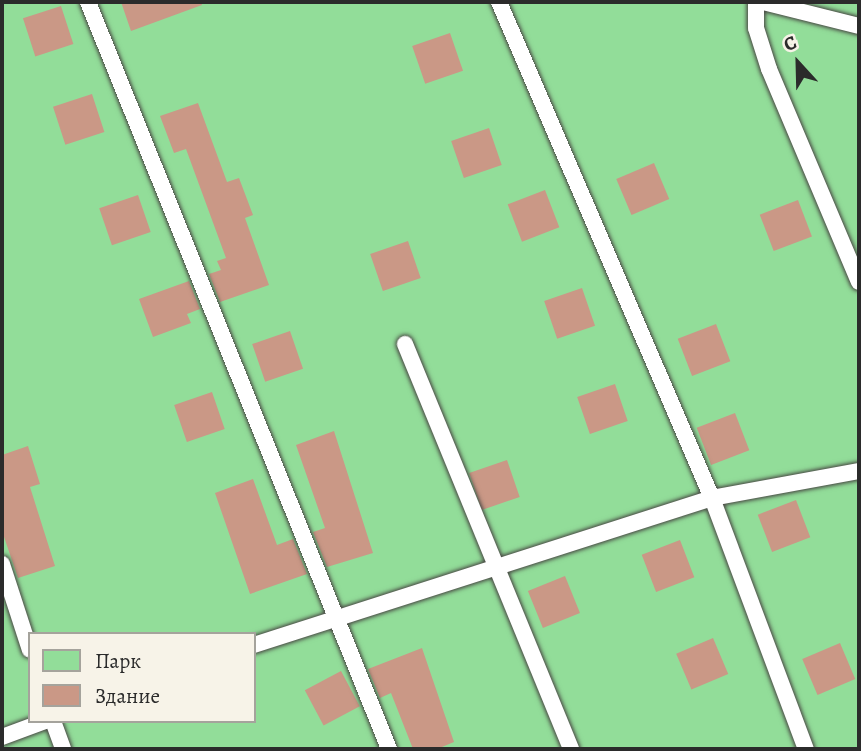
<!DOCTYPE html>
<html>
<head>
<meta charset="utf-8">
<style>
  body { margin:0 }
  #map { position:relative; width:861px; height:751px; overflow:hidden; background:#ede6ca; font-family:Alegreya,serif }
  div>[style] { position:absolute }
  .green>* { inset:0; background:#92dd99 }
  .building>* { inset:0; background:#ca9886; transform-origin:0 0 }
  .roads { filter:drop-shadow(0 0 2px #484743) drop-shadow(0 0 2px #484743) }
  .lane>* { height:16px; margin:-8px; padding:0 8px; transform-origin:8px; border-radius:8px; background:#fff }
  span { translate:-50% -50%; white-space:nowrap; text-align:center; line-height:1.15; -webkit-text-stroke:7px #f7f3e8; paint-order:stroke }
  .frame { position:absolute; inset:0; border:4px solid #2b2b2b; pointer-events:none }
  .legend { position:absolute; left:28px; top:632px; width:228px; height:91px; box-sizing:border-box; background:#f7f3e8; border:2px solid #a5a39c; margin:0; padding:9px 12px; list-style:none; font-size:21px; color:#2b2b2b }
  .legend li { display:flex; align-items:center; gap:14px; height:35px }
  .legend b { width:35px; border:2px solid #a5a39c }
  .north { position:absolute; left:763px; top:28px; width:70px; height:70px; -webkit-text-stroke:5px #f7f3e8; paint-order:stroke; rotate:338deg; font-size:19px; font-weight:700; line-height:28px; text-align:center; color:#2b2b2b }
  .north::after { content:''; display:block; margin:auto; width:24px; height:32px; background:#2b2b2b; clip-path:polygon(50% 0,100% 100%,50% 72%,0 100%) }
</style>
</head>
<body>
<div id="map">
  <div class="green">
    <div style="clip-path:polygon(evenodd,2px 2px,859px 2px,859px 749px,2px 749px,2px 2px,30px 634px,254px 634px,254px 721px,30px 721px,30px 634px)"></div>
  </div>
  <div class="building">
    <div style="clip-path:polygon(121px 2px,201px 2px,202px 5px,131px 31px)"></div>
    <div style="left:61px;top:6px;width:40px;height:40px;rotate:72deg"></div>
    <div style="left:450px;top:33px;width:40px;height:40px;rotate:71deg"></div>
    <div style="left:92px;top:94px;width:40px;height:41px;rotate:72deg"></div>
    <div style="clip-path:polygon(198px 103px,227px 182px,239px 178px,253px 215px,245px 218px,269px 285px,220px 302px,209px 274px,221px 270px,217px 261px,226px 258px,186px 149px,174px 153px,160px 116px)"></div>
    <div style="left:489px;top:128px;width:39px;height:40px;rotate:71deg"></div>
    <div style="left:654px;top:163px;width:39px;height:41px;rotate:67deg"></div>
    <div style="left:545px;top:190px;width:40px;height:40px;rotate:69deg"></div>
    <div style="left:138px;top:195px;width:39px;height:41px;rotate:71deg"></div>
    <div style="left:798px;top:200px;width:39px;height:41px;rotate:69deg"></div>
    <div style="left:408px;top:241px;width:39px;height:40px;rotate:71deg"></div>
    <div style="clip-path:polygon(189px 281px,200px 309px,187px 314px,191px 323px,153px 337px,139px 299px)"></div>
    <div style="left:582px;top:288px;width:40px;height:40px;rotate:71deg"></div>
    <div style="left:716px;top:324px;width:40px;height:41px;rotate:69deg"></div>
    <div style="left:290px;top:331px;width:40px;height:40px;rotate:71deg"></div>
    <div style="left:615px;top:384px;width:39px;height:40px;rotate:71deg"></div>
    <div style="left:212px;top:392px;width:39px;height:40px;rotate:71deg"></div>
    <div style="left:735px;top:413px;width:40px;height:41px;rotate:69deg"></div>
    <div style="clip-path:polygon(334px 431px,373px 553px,327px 567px,313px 532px,325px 528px,296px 445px)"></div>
    <div style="clip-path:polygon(28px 446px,40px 484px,30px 487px,55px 566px,18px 578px,2px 531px,2px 455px)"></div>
    <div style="left:507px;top:460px;width:39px;height:40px;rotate:71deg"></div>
    <div style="clip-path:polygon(253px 479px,277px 545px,293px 539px,307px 574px,250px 594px,215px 493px)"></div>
    <div style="left:796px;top:500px;width:40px;height:41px;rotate:69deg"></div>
    <div style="left:680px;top:540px;width:40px;height:41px;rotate:69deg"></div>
    <div style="left:565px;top:576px;width:40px;height:40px;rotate:68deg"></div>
    <div style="left:713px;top:638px;width:39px;height:40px;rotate:67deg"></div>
    <div style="left:840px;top:643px;width:39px;height:41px;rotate:67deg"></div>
    <div style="clip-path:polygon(422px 648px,454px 742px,437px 749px,413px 749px,391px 693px,380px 698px,368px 669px)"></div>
    <div style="left:341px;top:671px;width:40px;height:41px;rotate:62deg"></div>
  </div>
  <div class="roads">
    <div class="lane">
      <div style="left:88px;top:2px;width:805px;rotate:68.05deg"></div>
      <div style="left:499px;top:2px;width:540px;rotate:66.76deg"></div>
      <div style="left:712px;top:498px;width:268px;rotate:69.5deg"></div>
      <div style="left:756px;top:2px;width:26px;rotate:90deg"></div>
      <div style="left:756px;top:28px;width:43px;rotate:72.4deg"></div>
      <div style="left:769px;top:69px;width:231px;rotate:67.1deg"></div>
      <div style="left:763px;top:2px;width:99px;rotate:14deg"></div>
      <div style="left:405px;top:344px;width:438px;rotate:67.7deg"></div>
      <div style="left:2px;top:564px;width:90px;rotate:72deg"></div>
      <div style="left:254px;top:645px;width:481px;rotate:-17.8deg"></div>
      <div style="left:712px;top:498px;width:149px;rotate:-10.4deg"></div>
      <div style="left:53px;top:721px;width:30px;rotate:70deg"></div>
      <div style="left:2px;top:737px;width:46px;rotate:-20.4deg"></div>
    </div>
  </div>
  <div class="frame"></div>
  <ul class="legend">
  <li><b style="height:19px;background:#92dd99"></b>Парк</li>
  <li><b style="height:19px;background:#ca9886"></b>Здание</li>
  </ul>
  <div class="north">С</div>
</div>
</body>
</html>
